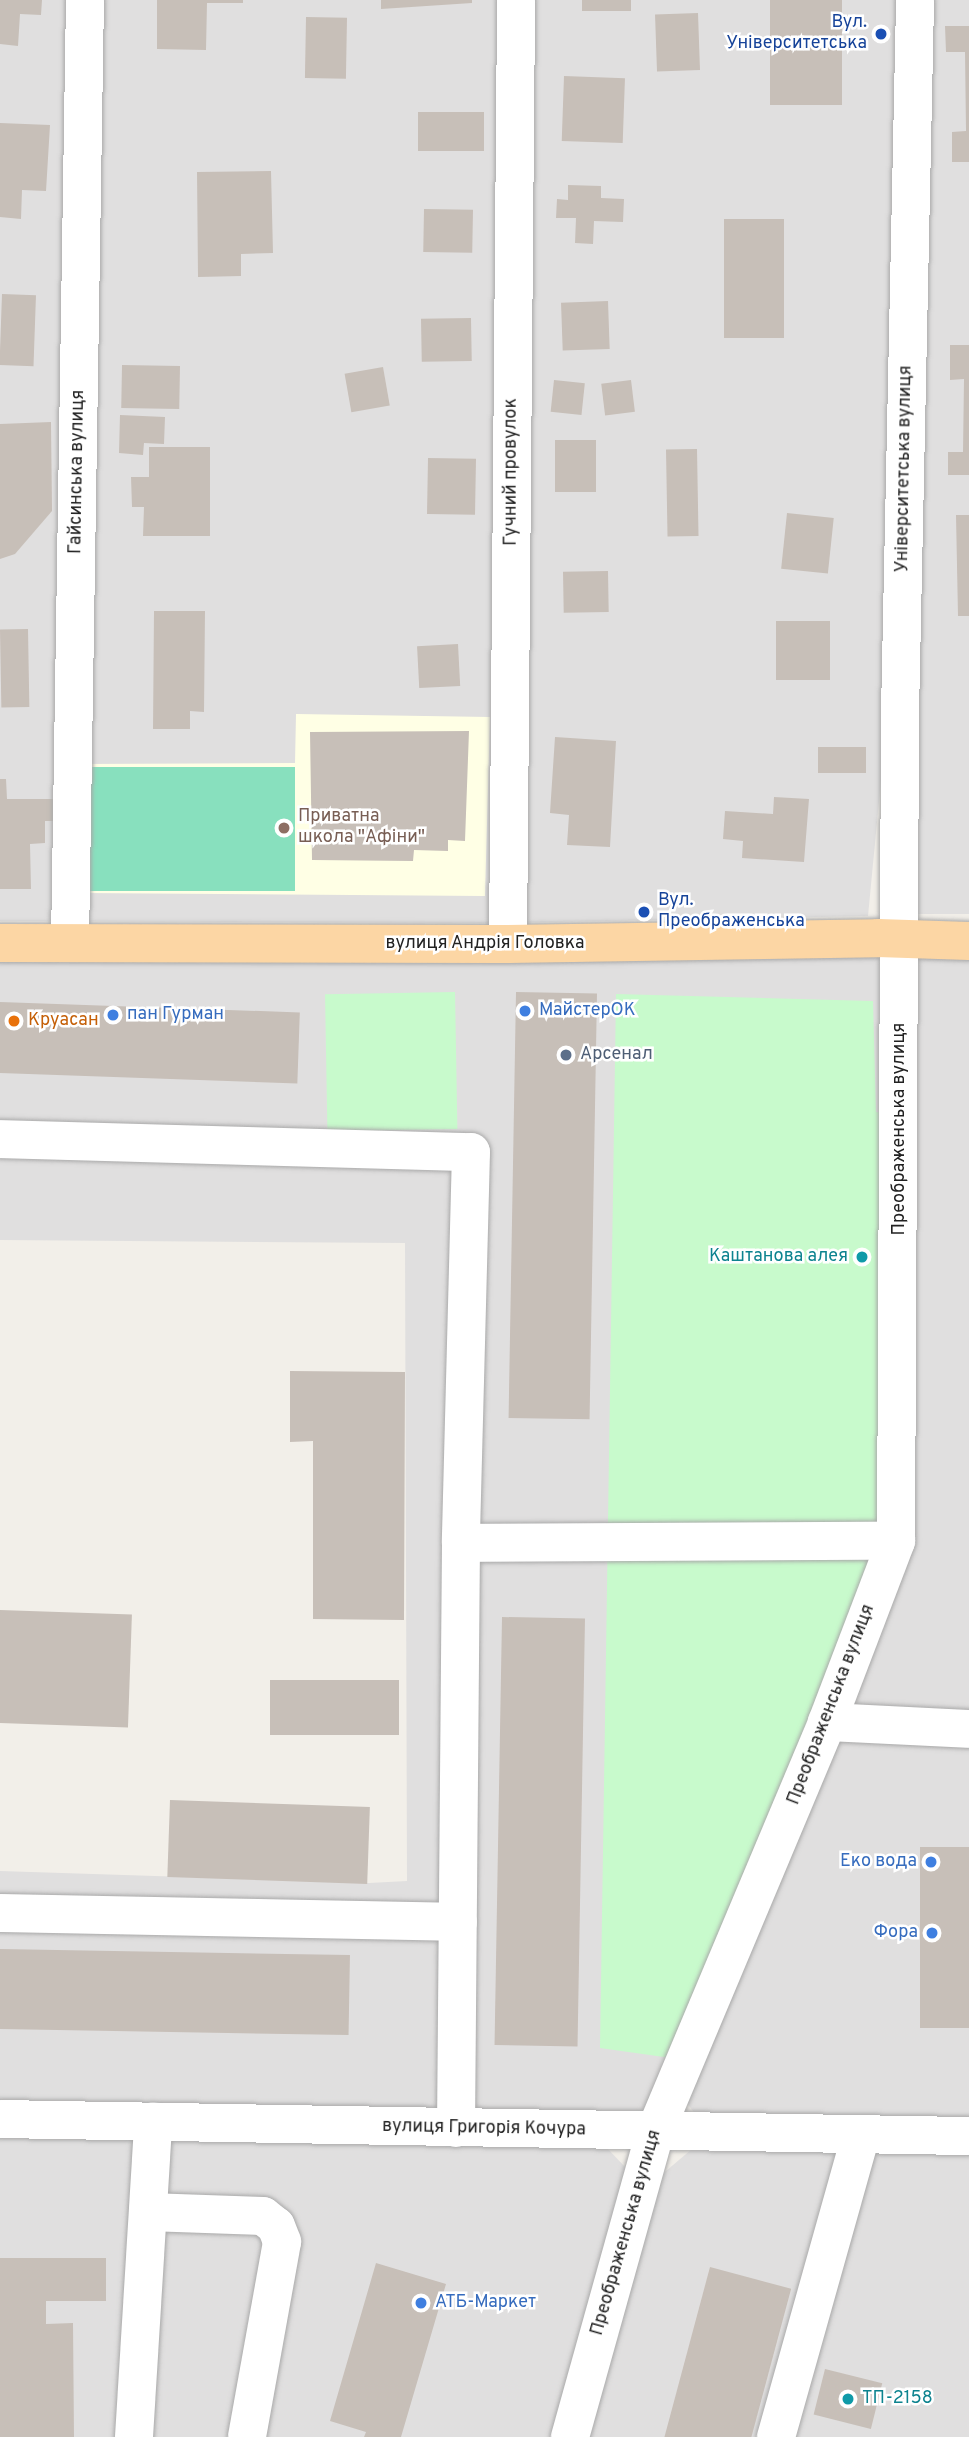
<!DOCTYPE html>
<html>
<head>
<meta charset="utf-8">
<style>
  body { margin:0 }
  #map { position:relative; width:969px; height:2437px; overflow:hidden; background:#f2efe9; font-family:Overpass,sans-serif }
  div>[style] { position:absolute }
  .residential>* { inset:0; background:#e0dfdf }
  .education>* { inset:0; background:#ffffe5 }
  .park>* { inset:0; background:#c8facc; transform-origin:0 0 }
  .pitch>* { inset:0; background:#88e0be; transform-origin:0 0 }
  .building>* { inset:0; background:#c7bfb8; transform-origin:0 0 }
  .roads { filter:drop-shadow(0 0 2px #a9a9a9) drop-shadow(0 0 2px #a9a9a9) }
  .minor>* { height:38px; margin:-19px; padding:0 19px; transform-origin:19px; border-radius:19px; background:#fff }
  .major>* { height:38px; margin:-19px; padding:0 19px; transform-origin:19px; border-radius:19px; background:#fcd6a4 }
  .dots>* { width:19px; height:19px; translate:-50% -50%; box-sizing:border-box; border:4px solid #fff; border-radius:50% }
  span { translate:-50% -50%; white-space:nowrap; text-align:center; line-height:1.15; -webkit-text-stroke:5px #fff; paint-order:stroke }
  .transit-label { font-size:18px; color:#164399 }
  .right { translate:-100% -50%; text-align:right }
  .left { translate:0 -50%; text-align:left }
  .street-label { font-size:18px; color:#222 }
  .education-label { font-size:18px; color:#785e54 }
  .shop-label { font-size:18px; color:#366cbe }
  .food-label { font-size:18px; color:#c56008 }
  .service-label { font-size:18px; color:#4e5e75 }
  .culture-label { font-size:18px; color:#0d838f }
</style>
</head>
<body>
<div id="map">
  <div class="residential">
    <div style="clip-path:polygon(0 0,969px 0,969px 914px,915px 914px,889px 697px,868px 916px,493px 923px,0 921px)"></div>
    <div style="clip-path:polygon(0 945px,893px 949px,892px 1538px,661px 2095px,640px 2116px,0 2107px,0 1871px,369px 1883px,407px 1881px,405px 1243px,0 1240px)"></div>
    <div style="clip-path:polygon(916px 958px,969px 959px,969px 2121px,698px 2118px,679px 2092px)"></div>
    <div style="clip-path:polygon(0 2133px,607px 2148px,626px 2168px,553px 2437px,0 2437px)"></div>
    <div style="clip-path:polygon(692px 2149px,969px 2153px,969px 2437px,587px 2437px,660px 2176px)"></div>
  </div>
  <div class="education">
    <div style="clip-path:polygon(296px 714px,490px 717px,485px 896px,81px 893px,81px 764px,295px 763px)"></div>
  </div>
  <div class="park">
    <div style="left:455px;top:992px;width:137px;height:130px;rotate:89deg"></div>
    <div style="clip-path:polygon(616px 994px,873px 1001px,876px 1112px,891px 1113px,886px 1537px,671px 2058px,600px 2048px)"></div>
  </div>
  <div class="pitch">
    <div style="left:295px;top:767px;width:124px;height:209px;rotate:90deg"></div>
  </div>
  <div class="building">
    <div style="clip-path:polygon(0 0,42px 0,41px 15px,20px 14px,18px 46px,0 44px)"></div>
    <div style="clip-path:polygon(157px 0,243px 0,243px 3px,207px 3px,206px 50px,157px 49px)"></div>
    <div style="clip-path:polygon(381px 0,472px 0,472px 3px,381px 9px)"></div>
    <div style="left:582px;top:0;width:49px;height:11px"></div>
    <div style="left:770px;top:0;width:72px;height:105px"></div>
    <div style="left:698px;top:13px;width:57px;height:43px;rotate:88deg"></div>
    <div style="left:306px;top:17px;width:41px;height:61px;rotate:1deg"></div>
    <div style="clip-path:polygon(945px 26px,969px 26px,969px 162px,952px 162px,952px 132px,966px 131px,965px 52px,946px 52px)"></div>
    <div style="left:564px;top:76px;width:61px;height:65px;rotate:2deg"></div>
    <div style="left:418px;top:112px;width:66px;height:39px"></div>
    <div style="clip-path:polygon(0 123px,50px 125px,46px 191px,22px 190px,21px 219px,0 217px)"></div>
    <div style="clip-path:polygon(271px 171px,273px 253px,241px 254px,241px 276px,198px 277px,197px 172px)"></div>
    <div style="clip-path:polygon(568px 185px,601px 186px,601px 198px,624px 199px,623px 222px,594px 221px,593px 244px,575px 243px,576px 218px,556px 218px,557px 199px,568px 200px)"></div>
    <div style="left:424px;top:209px;width:49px;height:43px;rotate:1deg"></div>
    <div style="left:724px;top:219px;width:60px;height:119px"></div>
    <div style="left:2px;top:294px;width:34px;height:71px;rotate:2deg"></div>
    <div style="left:608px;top:301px;width:48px;height:47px;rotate:88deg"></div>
    <div style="left:471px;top:318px;width:43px;height:50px;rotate:89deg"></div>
    <div style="clip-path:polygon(950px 345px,969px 345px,969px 475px,948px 475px,948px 452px,963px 452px,964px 379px,950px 380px)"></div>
    <div style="left:122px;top:365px;width:58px;height:43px;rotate:1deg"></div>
    <div style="left:383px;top:367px;width:39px;height:39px;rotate:80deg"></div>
    <div style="left:554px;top:380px;width:31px;height:32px;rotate:6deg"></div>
    <div style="left:631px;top:380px;width:32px;height:30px;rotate:83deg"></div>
    <div style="clip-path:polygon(120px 415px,165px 417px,164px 444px,144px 443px,143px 455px,119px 453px)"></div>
    <div style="clip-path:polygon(51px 422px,52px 511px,15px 554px,0 559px,0 424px)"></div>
    <div style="left:555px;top:440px;width:41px;height:52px"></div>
    <div style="clip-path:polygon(149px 447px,210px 447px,210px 536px,143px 536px,144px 507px,132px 507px,131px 477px,149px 477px)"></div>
    <div style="left:697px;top:449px;width:87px;height:31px;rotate:89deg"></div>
    <div style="left:428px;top:458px;width:48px;height:56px;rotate:1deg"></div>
    <div style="left:787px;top:513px;width:47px;height:56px;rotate:6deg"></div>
    <div style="clip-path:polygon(956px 515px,969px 515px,969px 616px,958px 616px)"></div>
    <div style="left:608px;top:571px;width:41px;height:45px;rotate:89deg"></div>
    <div style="clip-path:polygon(154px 611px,205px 611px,204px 712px,190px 711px,190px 729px,153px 729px)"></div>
    <div style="left:776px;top:621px;width:54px;height:59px"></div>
    <div style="left:28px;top:629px;width:78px;height:28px;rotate:89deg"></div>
    <div style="left:458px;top:644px;width:42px;height:41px;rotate:87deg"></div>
    <div style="clip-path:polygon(469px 731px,465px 841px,448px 840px,448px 851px,414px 850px,413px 861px,312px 860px,310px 732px)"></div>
    <div style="clip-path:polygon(555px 737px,616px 741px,610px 847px,567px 845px,569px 815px,550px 813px)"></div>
    <div style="left:818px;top:747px;width:48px;height:26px"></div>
    <div style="clip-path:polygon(0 779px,6px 779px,7px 799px,59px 799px,60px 821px,45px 821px,45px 843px,30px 844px,31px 889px,0 889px)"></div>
    <div style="clip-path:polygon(774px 797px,809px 799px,804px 862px,742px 858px,743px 841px,723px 839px,725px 811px,773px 814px)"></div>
    <div style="left:516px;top:992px;width:81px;height:426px;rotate:1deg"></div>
    <div style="left:0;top:1002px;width:300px;height:71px;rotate:2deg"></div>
    <div style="clip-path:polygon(290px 1371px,405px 1372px,404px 1620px,313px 1619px,313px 1441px,290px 1442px)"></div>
    <div style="left:0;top:1610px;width:132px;height:113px;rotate:2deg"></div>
    <div style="left:502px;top:1617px;width:83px;height:428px;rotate:1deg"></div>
    <div style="left:270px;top:1680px;width:129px;height:55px"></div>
    <div style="left:170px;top:1800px;width:200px;height:77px;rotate:2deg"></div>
    <div style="left:920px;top:1847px;width:49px;height:181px"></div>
    <div style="left:0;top:1949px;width:350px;height:80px;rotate:1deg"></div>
    <div style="clip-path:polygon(0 2258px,106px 2258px,106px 2301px,46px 2301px,46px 2324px,73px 2323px,74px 2437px,0 2437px)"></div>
    <div style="clip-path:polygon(376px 2263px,446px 2284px,401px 2437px,364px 2437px,366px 2432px,330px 2421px)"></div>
    <div style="left:710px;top:2267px;width:84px;height:176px;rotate:15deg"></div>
    <div style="left:825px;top:2369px;width:59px;height:47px;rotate:14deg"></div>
  </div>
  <div class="roads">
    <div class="minor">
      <div style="left:70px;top:943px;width:943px;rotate:-89.09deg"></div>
      <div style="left:508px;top:944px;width:944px;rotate:-89.51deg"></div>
      <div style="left:0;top:1139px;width:471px;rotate:1.6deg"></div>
      <div style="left:471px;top:1152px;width:391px;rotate:91.5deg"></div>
      <div style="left:461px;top:1543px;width:585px;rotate:90.49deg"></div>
      <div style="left:461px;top:1543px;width:435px;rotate:-0.3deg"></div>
      <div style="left:827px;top:1722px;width:142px;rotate:2.8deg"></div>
      <div style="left:0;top:1913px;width:458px;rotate:1.1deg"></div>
      <div style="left:0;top:2119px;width:969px;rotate:1.01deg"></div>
      <div style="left:148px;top:2212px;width:115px;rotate:2deg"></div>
      <div style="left:263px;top:2216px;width:16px;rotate:38deg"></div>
      <div style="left:276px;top:2226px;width:17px;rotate:69deg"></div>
      <div style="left:282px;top:2242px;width:198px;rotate:100.2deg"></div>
      <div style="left:134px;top:2437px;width:316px;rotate:-86.5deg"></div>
      <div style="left:570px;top:2437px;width:317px;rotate:-74.4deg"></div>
      <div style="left:655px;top:2132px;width:445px;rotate:-67.2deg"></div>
      <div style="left:827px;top:1722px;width:194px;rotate:-69.1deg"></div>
      <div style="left:896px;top:1541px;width:828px;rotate:-89.72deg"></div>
      <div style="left:900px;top:713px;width:713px;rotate:-88.79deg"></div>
      <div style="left:776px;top:2437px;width:314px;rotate:-74.3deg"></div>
    </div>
    <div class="major">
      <div style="left:0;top:943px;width:508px;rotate:0.11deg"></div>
      <div style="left:508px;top:944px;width:370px;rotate:-0.9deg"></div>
      <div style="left:878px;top:938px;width:91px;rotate:1.9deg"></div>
    </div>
  </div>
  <div class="dots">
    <div style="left:881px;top:34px;background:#1a4fb4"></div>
    <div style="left:284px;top:828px;background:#8d6e63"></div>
    <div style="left:644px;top:912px;background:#1a4fb4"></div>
    <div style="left:525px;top:1011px;background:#3f7fe0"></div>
    <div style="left:113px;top:1015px;background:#3f7fe0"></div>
    <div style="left:14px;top:1021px;background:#e8710a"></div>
    <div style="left:566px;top:1055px;background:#5c6f8a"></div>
    <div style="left:862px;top:1257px;background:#0f9aa8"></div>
    <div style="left:931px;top:1862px;background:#3f7fe0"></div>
    <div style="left:932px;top:1933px;background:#3f7fe0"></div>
    <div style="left:421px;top:2303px;background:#3f7fe0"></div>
    <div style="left:848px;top:2399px;background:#0f9aa8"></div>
  </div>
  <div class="transit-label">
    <span class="right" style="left:867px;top:34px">Вул.<br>Університетська</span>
    <span class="left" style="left:658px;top:912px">Вул.<br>Преображенська</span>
  </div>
  <div class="street-label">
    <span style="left:905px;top:469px;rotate:-89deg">Університетська вулиця</span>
    <span style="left:78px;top:472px;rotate:-89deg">Гайсинська вулиця</span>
    <span style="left:512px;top:472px;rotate:-90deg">Гучний провулок</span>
    <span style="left:485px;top:944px">вулиця Андрія Головка</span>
    <span style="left:900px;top:1129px;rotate:-90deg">Преображенська вулиця</span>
    <span style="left:832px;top:1705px;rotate:-69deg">Преображенська вулиця</span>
    <span style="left:484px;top:2129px;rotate:1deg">вулиця Григорія Кочура</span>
    <span style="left:627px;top:2233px;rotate:-74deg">Преображенська вулиця</span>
  </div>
  <div class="education-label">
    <span class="left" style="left:298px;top:828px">Приватна<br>школа "Афіни"</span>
  </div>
  <div class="shop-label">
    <span class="left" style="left:539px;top:1011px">МайстерОК</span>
    <span class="left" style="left:127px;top:1015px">пан Гурман</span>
    <span class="right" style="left:917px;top:1862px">Еко вода</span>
    <span class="right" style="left:918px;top:1933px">Фора</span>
    <span class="left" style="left:435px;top:2303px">АТБ-Маркет</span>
  </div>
  <div class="food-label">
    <span class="left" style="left:28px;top:1021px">Круасан</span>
  </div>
  <div class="service-label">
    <span class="left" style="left:580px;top:1055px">Арсенал</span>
  </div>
  <div class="culture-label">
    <span class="right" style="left:848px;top:1257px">Каштанова алея</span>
    <span class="left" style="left:862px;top:2399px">ТП-2158</span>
  </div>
</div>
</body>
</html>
